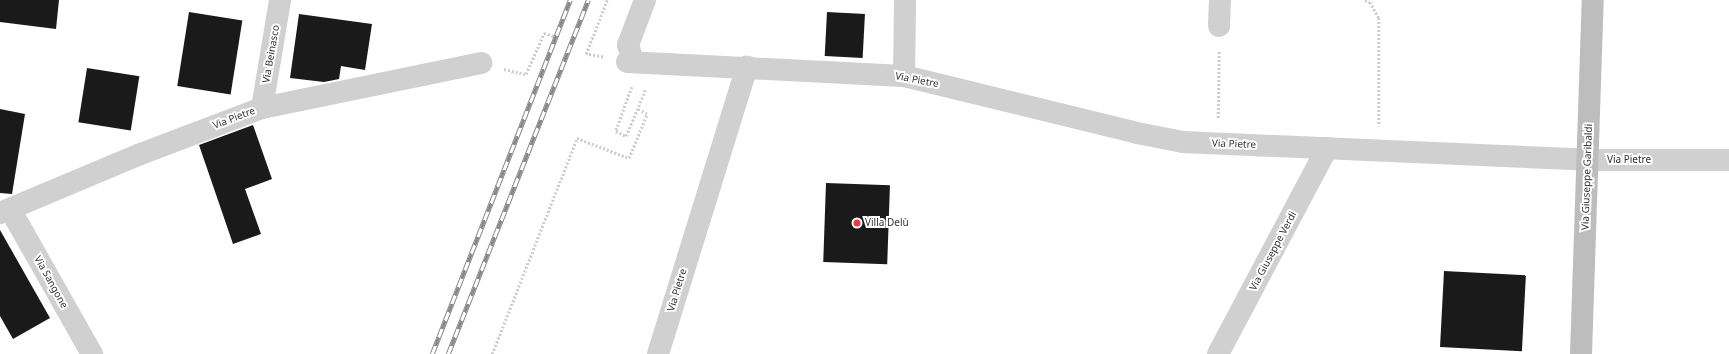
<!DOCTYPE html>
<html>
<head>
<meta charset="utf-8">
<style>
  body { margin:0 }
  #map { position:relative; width:1729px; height:354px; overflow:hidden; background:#fff; font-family:"Noto Sans",sans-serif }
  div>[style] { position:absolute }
  .building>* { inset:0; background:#1a1a1a; transform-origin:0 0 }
  .path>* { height:2.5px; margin-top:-1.25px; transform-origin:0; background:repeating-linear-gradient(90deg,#cdcdcd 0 2px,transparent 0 4px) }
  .street>* { height:22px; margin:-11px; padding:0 11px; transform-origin:11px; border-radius:11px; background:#d0d0d0 }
  .secondary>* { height:22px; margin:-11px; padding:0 11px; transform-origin:11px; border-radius:11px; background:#bdbdbd }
  .rail>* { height:4.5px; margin-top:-2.25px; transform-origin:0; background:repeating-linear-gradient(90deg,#fff 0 9px,#888 0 18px); box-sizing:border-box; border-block:1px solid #888 }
  .dots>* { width:11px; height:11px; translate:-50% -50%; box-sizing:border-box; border:2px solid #fff; border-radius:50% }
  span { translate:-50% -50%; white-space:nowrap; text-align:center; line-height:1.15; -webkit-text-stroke:4px #fff; paint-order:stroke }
  .street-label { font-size:10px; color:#333 }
  .poi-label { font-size:10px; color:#333 }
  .left { translate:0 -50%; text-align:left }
</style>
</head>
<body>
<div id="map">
  <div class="building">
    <div style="clip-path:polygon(0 0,59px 0,56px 29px,0 22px)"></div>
    <div style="left:189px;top:12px;width:54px;height:75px;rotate:9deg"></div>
    <div style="left:827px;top:12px;width:38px;height:44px;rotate:3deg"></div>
    <div style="clip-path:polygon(299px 14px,372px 24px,365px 70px,341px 66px,339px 79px,324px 82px,290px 78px)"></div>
    <div style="left:87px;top:68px;width:53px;height:55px;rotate:9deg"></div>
    <div style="clip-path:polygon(0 109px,25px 114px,12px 194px,0 193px)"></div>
    <div style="clip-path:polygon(253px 125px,272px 179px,245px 189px,261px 234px,233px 244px,199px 145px)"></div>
    <div style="left:826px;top:183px;width:64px;height:79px;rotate:2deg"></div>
    <div style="clip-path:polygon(0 230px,50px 318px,13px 339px,0 316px)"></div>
    <div style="left:1444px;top:271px;width:82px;height:76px;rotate:3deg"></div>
  </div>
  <div class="path">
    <div style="left:1365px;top:0;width:5px;rotate:22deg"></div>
    <div style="left:1370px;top:2px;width:18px;rotate:61deg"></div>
    <div style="left:1379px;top:18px;width:108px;rotate:90deg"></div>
    <div style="left:603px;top:57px;width:17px;rotate:-170deg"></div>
    <div style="left:586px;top:54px;width:58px;rotate:-68.7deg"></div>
    <div style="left:504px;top:69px;width:23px;rotate:13deg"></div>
    <div style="left:526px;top:74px;width:45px;rotate:-66.3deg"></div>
    <div style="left:544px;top:33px;width:10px;rotate:17deg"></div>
    <div style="left:632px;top:87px;width:47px;rotate:110deg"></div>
    <div style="left:616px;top:131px;width:11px;rotate:27deg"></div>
    <div style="left:626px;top:136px;width:52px;rotate:-67.4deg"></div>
    <div style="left:1218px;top:118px;width:67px;rotate:-89.1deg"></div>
    <div style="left:492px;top:354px;width:232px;rotate:-68.5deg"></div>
    <div style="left:577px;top:138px;width:56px;rotate:21deg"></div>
    <div style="left:629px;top:158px;width:48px;rotate:-67.8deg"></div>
    <div style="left:647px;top:114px;width:11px;rotate:-153deg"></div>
  </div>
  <div class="street">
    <div style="left:1219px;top:26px;width:26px;rotate:-88deg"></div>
    <div style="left:627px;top:62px;width:277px;rotate:2.9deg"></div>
    <div style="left:904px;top:76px;width:240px;rotate:13.7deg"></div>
    <div style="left:1137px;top:133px;width:47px;rotate:11.1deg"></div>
    <div style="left:1183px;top:142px;width:405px;rotate:2.5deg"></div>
    <div style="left:1588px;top:160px;width:141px"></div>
    <div style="left:633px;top:62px;width:18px;rotate:-106deg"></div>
    <div style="left:628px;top:45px;width:48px;rotate:-69.3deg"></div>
    <div style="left:904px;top:76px;width:76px;rotate:-89.2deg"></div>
    <div style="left:262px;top:108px;width:109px;rotate:-80.5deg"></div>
    <div style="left:10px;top:209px;width:167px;rotate:60.5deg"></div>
    <div style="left:0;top:213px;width:150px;rotate:-22.8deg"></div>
    <div style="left:138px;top:155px;width:133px;rotate:-20.8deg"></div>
    <div style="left:262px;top:108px;width:224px;rotate:-11.6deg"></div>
    <div style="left:658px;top:354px;width:301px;rotate:-72.8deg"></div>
    <div style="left:1218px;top:354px;width:233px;rotate:-62.1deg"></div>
  </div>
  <div class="secondary">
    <div style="left:1581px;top:354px;width:354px;rotate:-88.1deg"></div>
  </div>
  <div class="rail">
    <div style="left:432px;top:354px;width:380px;rotate:-68.7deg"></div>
    <div style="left:448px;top:354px;width:381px;rotate:-68.4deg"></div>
  </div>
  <div class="dots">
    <div style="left:857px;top:223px;background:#e63946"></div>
  </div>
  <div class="street-label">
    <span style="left:271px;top:54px;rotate:-80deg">Via Beinasco</span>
    <span style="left:917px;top:80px;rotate:11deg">Via Pietre</span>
    <span style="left:234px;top:118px;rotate:-21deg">Via Pietre</span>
    <span style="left:1234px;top:144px;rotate:2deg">Via Pietre</span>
    <span style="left:1629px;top:160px">Via Pietre</span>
    <span style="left:1587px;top:177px;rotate:-88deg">Via Giuseppe Garibaldi</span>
    <span style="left:1273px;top:251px;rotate:-62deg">Via Giuseppe Verdi</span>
    <span style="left:51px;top:282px;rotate:61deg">Via Sangone</span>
    <span style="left:677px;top:290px;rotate:-73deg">Via Pietre</span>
  </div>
  <div class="poi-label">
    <span class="left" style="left:865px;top:223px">Villa Delù</span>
  </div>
</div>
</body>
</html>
